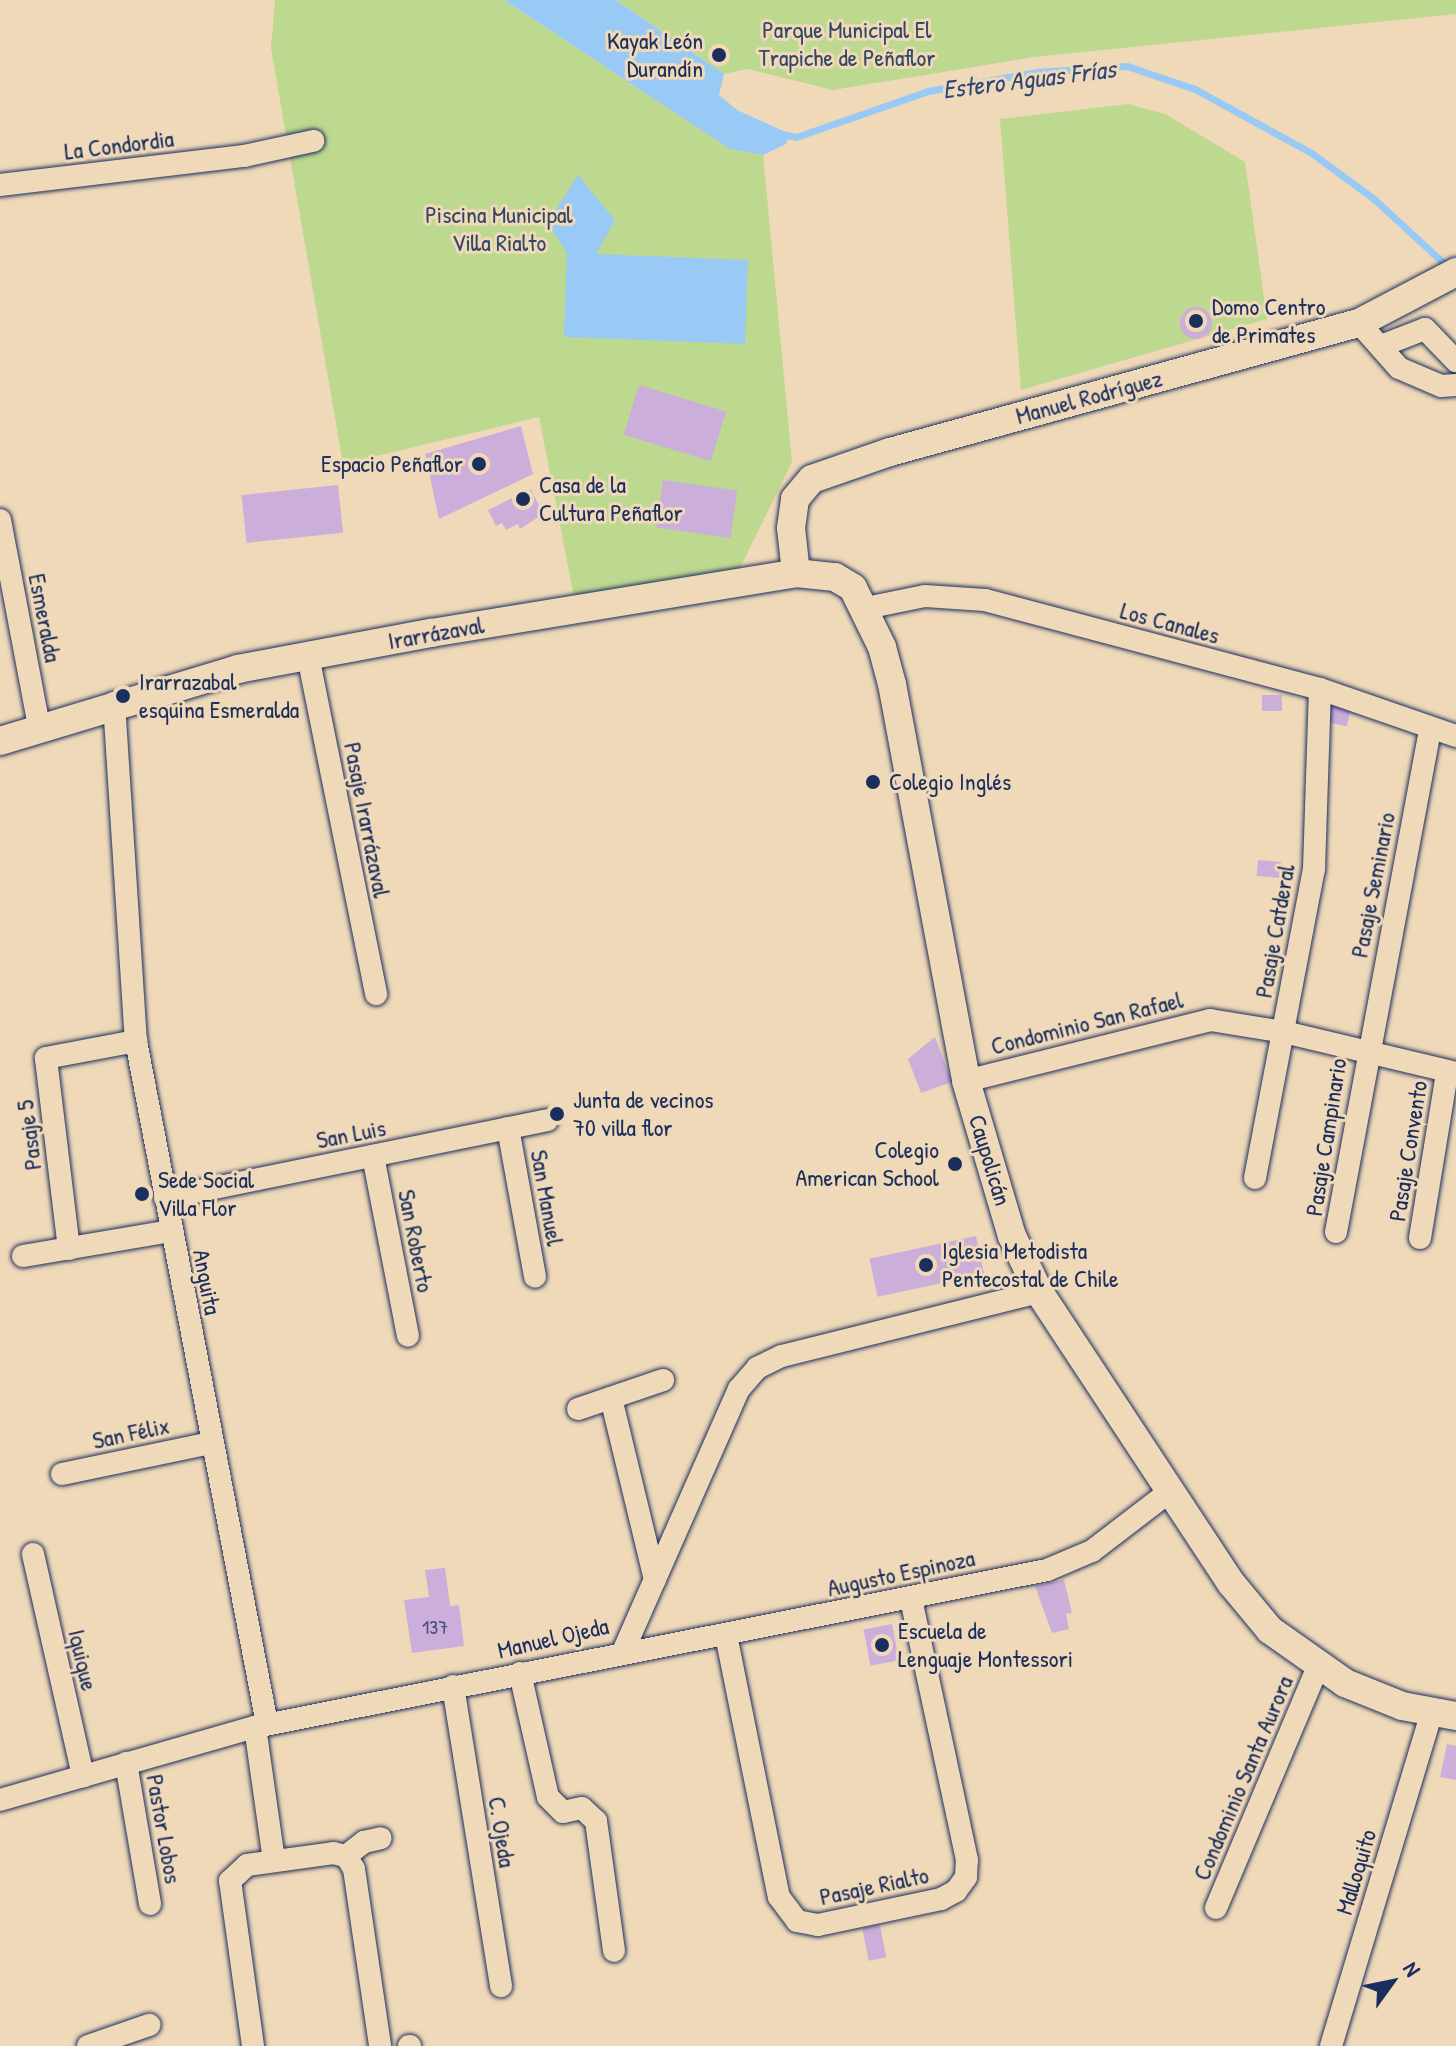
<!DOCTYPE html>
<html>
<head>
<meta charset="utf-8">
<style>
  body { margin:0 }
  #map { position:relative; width:1456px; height:2046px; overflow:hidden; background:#f0d9b9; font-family:"Patrick Hand",sans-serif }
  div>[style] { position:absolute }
  .green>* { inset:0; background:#bdd88f }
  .water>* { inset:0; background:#99caf5 }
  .stream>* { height:7px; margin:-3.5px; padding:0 3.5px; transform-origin:3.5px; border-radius:3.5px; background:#99caf5 }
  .building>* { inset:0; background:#cbaeda; transform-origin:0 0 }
  .round { border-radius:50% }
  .roads { filter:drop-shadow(0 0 2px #1b2f5e) drop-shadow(0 0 2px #1b2f5e) }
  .minor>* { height:22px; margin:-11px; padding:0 11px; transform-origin:11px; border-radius:11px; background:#f0d9b9 }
  .major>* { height:28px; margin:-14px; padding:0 14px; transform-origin:14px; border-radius:14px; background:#f0d9b9 }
  .dots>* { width:22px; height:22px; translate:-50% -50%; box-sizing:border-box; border:4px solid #f0d9b9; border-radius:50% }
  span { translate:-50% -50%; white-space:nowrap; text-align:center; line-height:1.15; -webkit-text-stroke:6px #f0d9b9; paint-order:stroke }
  .number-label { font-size:20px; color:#474f7d }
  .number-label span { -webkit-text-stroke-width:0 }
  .park-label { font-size:24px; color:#334865 }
  .poi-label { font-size:24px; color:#1b2f5e }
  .right { translate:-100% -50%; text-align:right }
  .left { translate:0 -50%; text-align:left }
  .street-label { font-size:24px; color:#1b2f5e }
  .water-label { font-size:26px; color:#2e4675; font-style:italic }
  .north { position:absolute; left:1352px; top:1942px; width:80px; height:80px; -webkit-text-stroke:6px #f0d9b9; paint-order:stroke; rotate:57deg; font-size:22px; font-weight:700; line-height:32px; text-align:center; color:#1b2f5e }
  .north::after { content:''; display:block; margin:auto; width:28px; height:36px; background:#1b2f5e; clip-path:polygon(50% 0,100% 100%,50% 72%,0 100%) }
</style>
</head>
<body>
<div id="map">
  <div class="green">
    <div style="clip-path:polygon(275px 0,504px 0,730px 149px,763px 155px,792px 462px,740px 568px,574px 597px,539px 417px,343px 464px,271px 48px)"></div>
    <div style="clip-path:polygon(616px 0,1456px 0,1456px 14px,1034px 57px,833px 90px,748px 69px,724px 74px)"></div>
    <div style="clip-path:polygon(1128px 104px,1165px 114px,1245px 162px,1267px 319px,1021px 390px,1000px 119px)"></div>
  </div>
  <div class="water">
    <div style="clip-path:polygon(504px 0,616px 0,724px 74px,719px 95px,737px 110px,790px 134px,786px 144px,763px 155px,730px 149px)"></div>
    <div style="clip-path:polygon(578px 175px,615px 220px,596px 254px,748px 260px,745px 344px,564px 337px,567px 253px,548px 223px)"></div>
  </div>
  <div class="stream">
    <div style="left:781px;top:134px;width:15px;rotate:11deg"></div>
    <div style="left:796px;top:137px;width:140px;rotate:-19.2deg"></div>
    <div style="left:928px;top:91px;width:111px;rotate:-9.9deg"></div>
    <div style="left:1037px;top:72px;width:90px;rotate:-3.8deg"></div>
    <div style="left:1127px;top:66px;width:72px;rotate:18.7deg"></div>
    <div style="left:1195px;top:89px;width:135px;rotate:28.8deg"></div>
    <div style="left:1313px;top:154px;width:76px;rotate:36.4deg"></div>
    <div style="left:1374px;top:199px;width:100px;rotate:42.6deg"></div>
  </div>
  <div class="building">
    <div class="round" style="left:1180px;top:307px;width:32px;height:32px"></div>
    <div style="left:639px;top:385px;width:91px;height:52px;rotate:17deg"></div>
    <div style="clip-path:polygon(521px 426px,533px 474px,439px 519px,425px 454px)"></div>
    <div style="left:663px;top:480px;width:75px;height:48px;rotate:8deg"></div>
    <div style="left:338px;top:485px;width:48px;height:97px;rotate:84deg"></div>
    <div style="clip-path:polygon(531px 489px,543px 514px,520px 529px,518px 524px,506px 530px,502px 523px,496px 526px,488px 510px)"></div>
    <div style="left:1262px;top:695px;width:20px;height:16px"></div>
    <div style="left:1330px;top:702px;width:22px;height:20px;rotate:13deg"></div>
    <div style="left:1258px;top:860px;width:23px;height:16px;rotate:5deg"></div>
    <div style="clip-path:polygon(935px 1037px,952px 1082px,921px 1093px,908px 1059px)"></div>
    <div style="left:976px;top:1236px;width:39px;height:109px;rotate:78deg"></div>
    <div style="clip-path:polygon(445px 1568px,450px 1606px,459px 1605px,464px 1646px,412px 1653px,404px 1600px,429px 1597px,425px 1570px)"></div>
    <div style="clip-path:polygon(1064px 1580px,1072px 1613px,1066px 1614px,1069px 1629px,1052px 1633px,1035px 1586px)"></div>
    <div style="left:892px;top:1624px;width:37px;height:29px;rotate:79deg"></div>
    <div style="clip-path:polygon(1447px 1744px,1456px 1746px,1456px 1780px,1440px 1777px)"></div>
    <div style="left:880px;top:1925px;width:33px;height:18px;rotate:79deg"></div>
  </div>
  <div class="roads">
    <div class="minor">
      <div style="left:0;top:185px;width:246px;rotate:-6.8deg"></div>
      <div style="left:244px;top:156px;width:71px;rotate:-12.3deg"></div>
      <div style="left:1359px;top:323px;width:60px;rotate:48.4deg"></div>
      <div style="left:1399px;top:368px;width:46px;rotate:23.2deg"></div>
      <div style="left:1441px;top:386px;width:15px;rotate:-4deg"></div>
      <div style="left:1381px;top:346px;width:47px;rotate:-21.1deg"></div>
      <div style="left:1425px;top:329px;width:45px;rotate:45.9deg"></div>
      <div style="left:0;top:520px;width:210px;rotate:79.3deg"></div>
      <div style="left:866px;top:608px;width:60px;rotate:-11.5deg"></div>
      <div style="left:925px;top:596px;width:60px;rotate:3.8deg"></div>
      <div style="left:985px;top:600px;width:347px;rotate:14.9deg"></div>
      <div style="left:1320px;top:689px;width:144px;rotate:19.1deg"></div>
      <div style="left:308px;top:656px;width:345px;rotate:78.6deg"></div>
      <div style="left:114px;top:703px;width:339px;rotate:86.3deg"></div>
      <div style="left:136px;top:1041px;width:695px;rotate:79.14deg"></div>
      <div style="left:966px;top:1081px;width:252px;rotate:-14deg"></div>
      <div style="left:1210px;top:1020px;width:75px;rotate:9.2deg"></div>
      <div style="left:1284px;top:1032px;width:177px;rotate:13.4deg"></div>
      <div style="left:508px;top:1128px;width:151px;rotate:79.7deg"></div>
      <div style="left:373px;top:1156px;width:183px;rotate:79deg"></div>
      <div style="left:1255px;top:1178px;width:315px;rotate:-79.2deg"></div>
      <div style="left:1314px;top:869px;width:180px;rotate:-88.1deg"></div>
      <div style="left:165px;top:1198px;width:390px;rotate:-11.5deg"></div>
      <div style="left:1336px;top:1232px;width:511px;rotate:-79.39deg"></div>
      <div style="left:1420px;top:1238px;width:167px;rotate:-80.7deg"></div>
      <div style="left:69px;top:1249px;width:192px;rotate:-96.9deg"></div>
      <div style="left:46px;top:1058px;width:92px;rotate:-10.7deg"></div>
      <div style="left:23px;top:1256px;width:150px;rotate:-9.6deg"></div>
      <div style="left:611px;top:1398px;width:187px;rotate:76.4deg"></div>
      <div style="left:578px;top:1409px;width:90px;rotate:-18.8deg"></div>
      <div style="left:62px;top:1474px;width:152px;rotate:-11.8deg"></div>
      <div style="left:33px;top:1554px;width:228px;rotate:77.3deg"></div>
      <div style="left:726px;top:1635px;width:267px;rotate:78.6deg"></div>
      <div style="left:779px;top:1897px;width:30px;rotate:53deg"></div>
      <div style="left:797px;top:1921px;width:21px;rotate:11deg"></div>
      <div style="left:818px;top:1925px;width:126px;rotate:-11.9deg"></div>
      <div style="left:941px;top:1899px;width:17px;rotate:-28deg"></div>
      <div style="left:956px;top:1891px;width:17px;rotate:-54deg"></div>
      <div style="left:966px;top:1877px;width:17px;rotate:-87deg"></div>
      <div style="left:967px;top:1860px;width:268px;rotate:-102.1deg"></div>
      <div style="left:622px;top:1654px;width:290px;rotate:-66.2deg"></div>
      <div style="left:739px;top:1389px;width:28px;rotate:-49deg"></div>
      <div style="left:757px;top:1368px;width:28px;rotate:-26deg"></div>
      <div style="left:782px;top:1356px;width:265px;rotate:-14deg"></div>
      <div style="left:520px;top:1673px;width:127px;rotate:77.3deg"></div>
      <div style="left:548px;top:1797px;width:21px;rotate:45deg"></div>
      <div style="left:563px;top:1812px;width:19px;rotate:-12deg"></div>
      <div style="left:582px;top:1808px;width:19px;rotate:43deg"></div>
      <div style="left:596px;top:1821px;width:131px;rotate:82.1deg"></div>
      <div style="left:453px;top:1686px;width:304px;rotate:80.9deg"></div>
      <div style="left:255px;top:1727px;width:135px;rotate:81.9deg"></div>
      <div style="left:126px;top:1763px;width:143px;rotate:80.3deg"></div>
      <div style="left:0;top:1800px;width:265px;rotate:-16deg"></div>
      <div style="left:255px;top:1727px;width:807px;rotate:-11.21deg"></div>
      <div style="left:1047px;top:1570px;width:49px;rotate:-22.9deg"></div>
      <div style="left:1092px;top:1551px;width:97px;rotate:-37.5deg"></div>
      <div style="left:346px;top:1856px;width:23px;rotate:-38deg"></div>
      <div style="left:364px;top:1842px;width:17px;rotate:-13deg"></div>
      <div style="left:1216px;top:1908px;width:262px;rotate:-67.1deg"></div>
      <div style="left:88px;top:2046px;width:65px;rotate:-19deg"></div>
      <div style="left:253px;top:2046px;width:167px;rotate:-97.9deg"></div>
      <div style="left:230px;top:1881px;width:23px;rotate:-43deg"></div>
      <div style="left:247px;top:1865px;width:87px;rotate:-7.9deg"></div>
      <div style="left:333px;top:1853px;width:13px;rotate:13deg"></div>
      <div style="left:346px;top:1856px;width:15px;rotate:58deg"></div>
      <div style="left:354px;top:1869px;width:179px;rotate:81.6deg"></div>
      <div style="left:409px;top:2046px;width:1px"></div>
      <div style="left:1331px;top:2046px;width:349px;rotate:-73.2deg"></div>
    </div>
    <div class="major">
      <div style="left:796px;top:573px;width:45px;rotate:-96.3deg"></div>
      <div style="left:791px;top:528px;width:29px;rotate:-82deg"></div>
      <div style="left:795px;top:499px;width:26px;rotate:-50deg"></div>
      <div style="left:812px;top:479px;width:83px;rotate:-19.1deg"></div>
      <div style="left:890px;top:452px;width:486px;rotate:-15.4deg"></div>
      <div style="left:1359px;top:323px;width:110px;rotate:-27.7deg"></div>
      <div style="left:0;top:741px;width:249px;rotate:-16.8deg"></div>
      <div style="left:238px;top:669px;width:196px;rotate:-10.6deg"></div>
      <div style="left:431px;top:633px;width:370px;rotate:-9.3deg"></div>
      <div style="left:796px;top:573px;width:39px;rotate:6deg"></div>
      <div style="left:835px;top:577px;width:21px;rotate:31deg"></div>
      <div style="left:853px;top:588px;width:66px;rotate:63.8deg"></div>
      <div style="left:882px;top:647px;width:38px;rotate:75deg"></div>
      <div style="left:892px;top:684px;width:404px;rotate:79.4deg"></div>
      <div style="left:966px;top:1081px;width:162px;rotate:73.5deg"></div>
      <div style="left:1012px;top:1236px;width:62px;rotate:64.3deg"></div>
      <div style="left:1039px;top:1292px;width:349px;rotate:56.6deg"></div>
      <div style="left:1231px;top:1583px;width:61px;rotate:50.3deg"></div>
      <div style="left:1270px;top:1630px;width:92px;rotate:35.2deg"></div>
      <div style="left:1345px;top:1683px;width:61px;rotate:22deg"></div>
      <div style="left:1402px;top:1706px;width:55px;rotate:10.5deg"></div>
    </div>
  </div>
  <div class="dots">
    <div style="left:719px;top:55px;background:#1b2f5e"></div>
    <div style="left:1196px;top:321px;background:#1b2f5e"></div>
    <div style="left:479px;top:464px;background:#1b2f5e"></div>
    <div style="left:523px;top:499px;background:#1b2f5e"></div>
    <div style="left:123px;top:696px;background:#1b2f5e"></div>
    <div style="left:873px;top:782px;background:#1b2f5e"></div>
    <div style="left:557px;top:1114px;background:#1b2f5e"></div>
    <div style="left:955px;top:1164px;background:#1b2f5e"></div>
    <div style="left:142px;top:1194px;background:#1b2f5e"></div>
    <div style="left:926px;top:1265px;background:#1b2f5e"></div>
    <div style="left:882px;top:1645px;background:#1b2f5e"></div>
  </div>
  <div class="number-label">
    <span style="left:435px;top:1626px">137</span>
  </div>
  <div class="park-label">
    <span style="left:847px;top:44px">Parque Municipal El<br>Trapiche de Peñaflor</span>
    <span style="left:499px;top:229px">Piscina Municipal<br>Villa Rialto</span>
  </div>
  <div class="poi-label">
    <span class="right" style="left:703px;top:55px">Kayak León<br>Durandín</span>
    <span class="left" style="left:1212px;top:321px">Domo Centro<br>de Primates</span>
    <span class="right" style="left:463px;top:464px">Espacio Peñaflor</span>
    <span class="left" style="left:539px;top:499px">Casa de la<br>Cultura Peñaflor</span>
    <span class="left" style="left:139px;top:696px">Irarrazabal<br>esquina Esmeralda</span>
    <span class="left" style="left:889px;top:782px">Colegio Inglés</span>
    <span class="left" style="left:573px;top:1114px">Junta de vecinos<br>70 villa flor</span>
    <span class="right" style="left:939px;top:1164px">Colegio<br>American School</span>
    <span class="left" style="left:158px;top:1194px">Sede Social<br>Villa Flor</span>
    <span class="left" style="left:942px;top:1265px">Iglesia Metodista<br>Pentecostal de Chile</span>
    <span class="left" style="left:898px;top:1645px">Escuela de<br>Lenguaje Montessori</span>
  </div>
  <div class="street-label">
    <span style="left:119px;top:145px;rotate:-7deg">La Condordia</span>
    <span style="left:1089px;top:397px;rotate:-15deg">Manuel Rodríguez</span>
    <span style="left:45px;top:618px;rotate:79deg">Esmeralda</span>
    <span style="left:1170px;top:623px;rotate:15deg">Los Canales</span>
    <span style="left:436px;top:633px;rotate:-10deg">Irarrázaval</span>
    <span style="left:367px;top:820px;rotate:79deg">Pasaje Irarrázaval</span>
    <span style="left:1373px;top:885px;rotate:-79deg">Pasaje Seminario</span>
    <span style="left:1275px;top:931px;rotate:-80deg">Pasaje Catderal</span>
    <span style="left:1087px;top:1023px;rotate:-14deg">Condominio San Rafael</span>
    <span style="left:351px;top:1134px;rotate:-11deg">San Luis</span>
    <span style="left:29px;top:1135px;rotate:-97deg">Pasaje 5</span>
    <span style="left:1326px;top:1137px;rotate:-81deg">Pasaje Campinario</span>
    <span style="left:1408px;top:1151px;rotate:-81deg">Pasaje Convento</span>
    <span style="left:990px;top:1160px;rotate:73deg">Caupolicán</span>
    <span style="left:547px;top:1198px;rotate:80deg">San Manuel</span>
    <span style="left:416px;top:1241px;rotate:79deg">San Roberto</span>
    <span style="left:207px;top:1282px;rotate:79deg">Anguita</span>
    <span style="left:131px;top:1433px;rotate:-12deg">San Félix</span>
    <span style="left:901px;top:1573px;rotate:-12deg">Augusto Espinoza</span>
    <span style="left:553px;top:1638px;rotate:-13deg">Manuel Ojeda</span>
    <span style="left:83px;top:1660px;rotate:77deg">Iquique</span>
    <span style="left:1243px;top:1778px;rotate:-67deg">Condominio Santa Aurora</span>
    <span style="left:164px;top:1829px;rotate:80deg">Pastor Lobos</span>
    <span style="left:502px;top:1832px;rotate:81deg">C. Ojeda</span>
    <span style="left:1356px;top:1872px;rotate:-73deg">Malloquito</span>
    <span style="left:874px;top:1886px;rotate:-12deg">Pasaje Rialto</span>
  </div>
  <div class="water-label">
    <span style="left:1029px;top:79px;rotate:-7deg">Estero Aguas Frías</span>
  </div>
  <div class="north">N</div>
</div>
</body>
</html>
